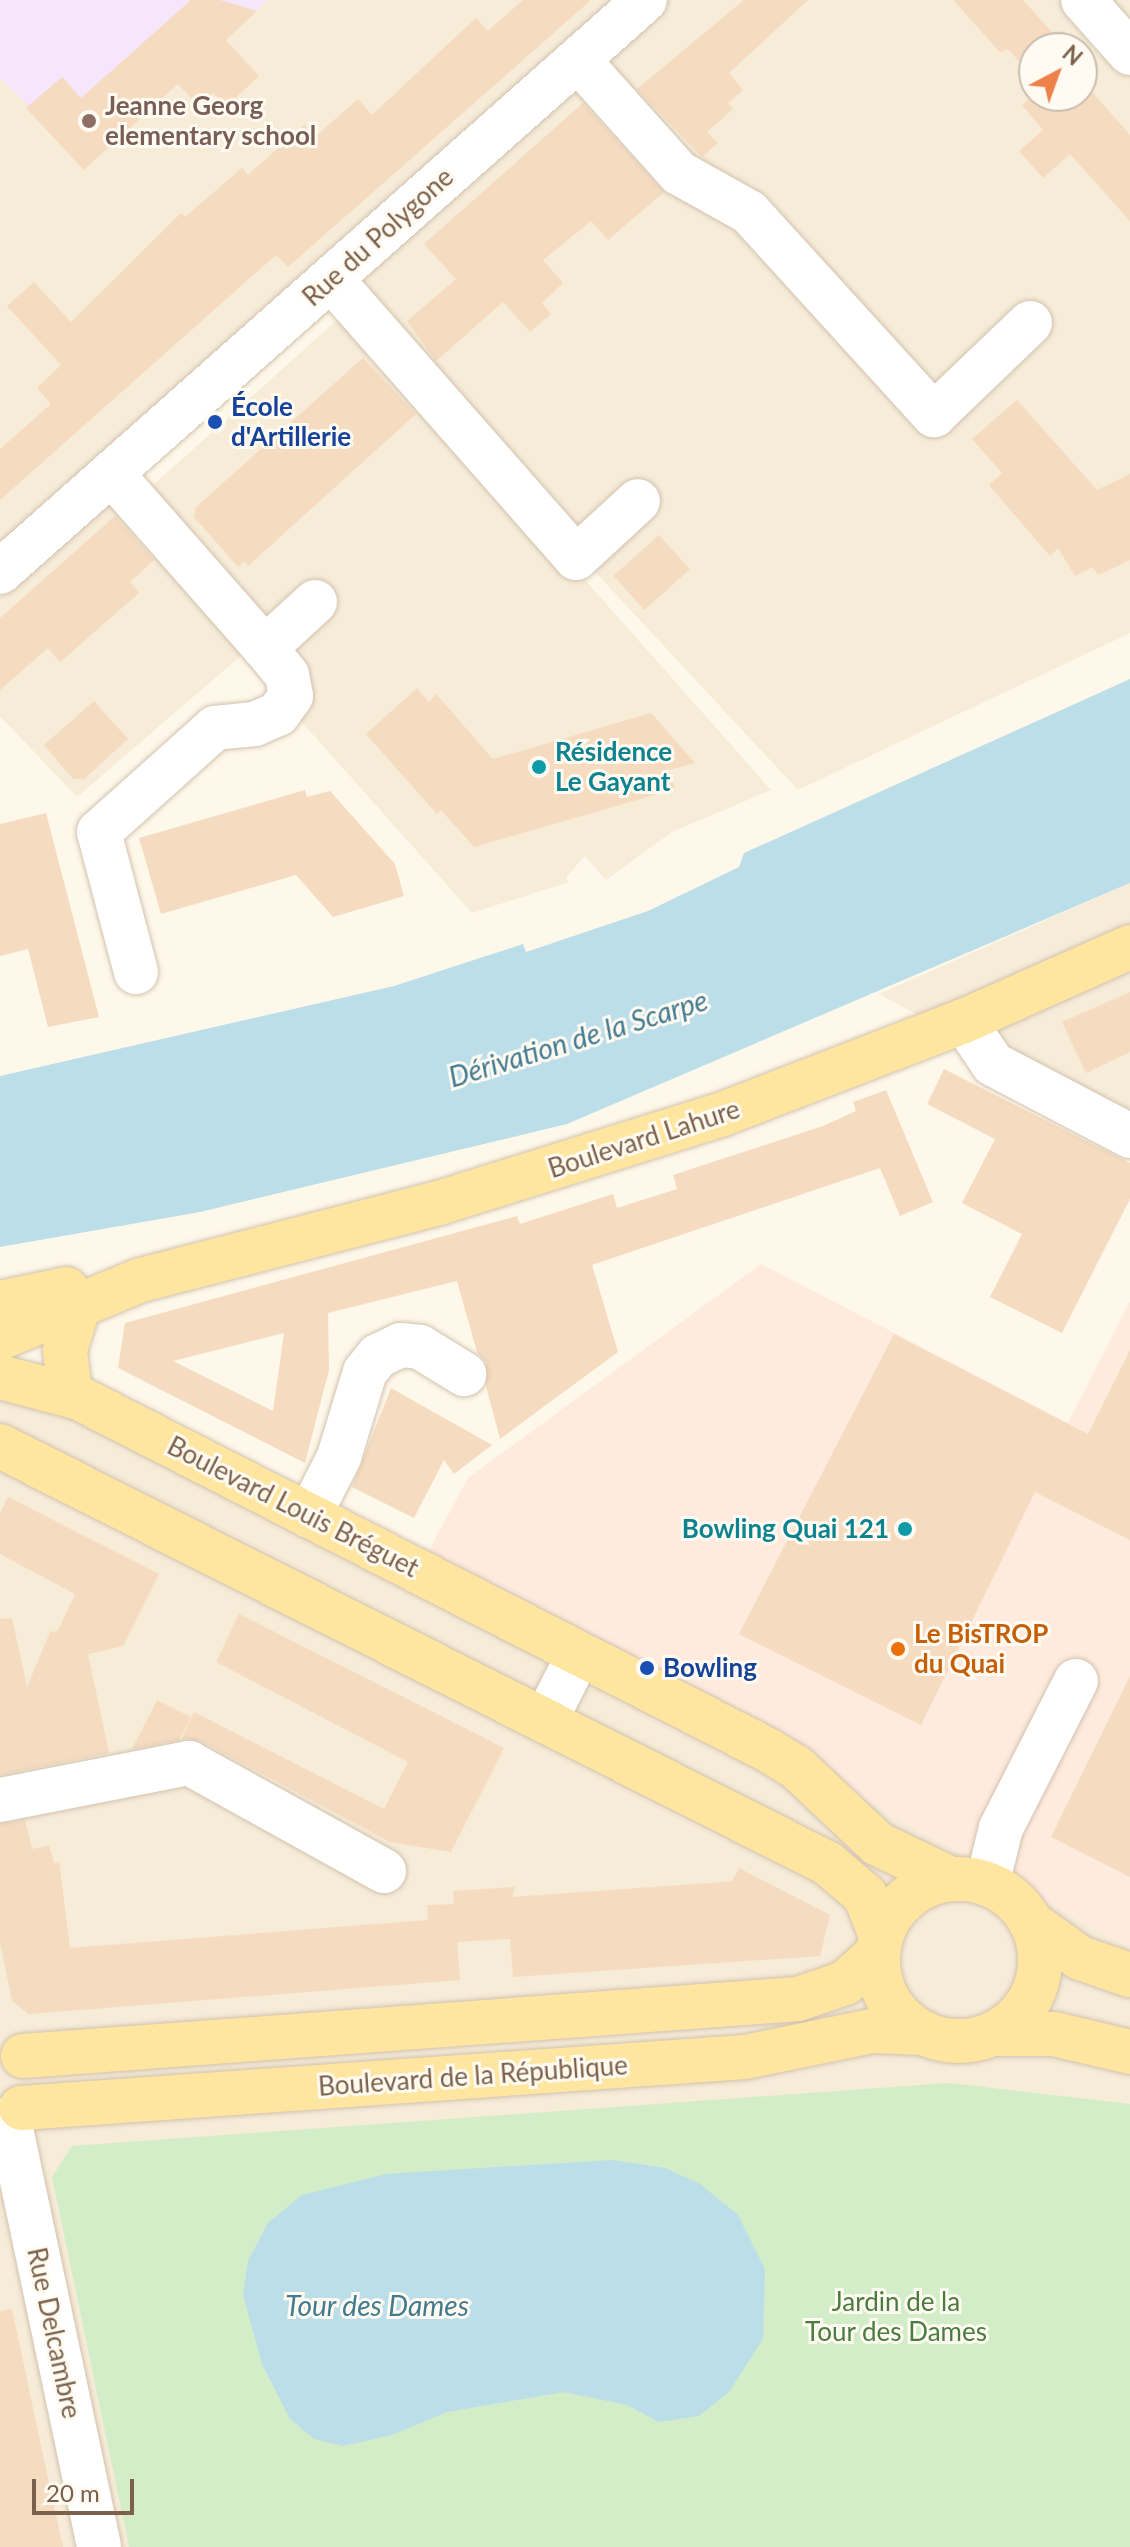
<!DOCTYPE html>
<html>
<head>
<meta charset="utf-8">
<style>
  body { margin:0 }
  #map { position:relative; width:1130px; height:2547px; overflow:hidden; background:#fef8ea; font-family:Lato,sans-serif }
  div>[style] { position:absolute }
  .residential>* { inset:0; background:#f6ecd8 }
  .commercial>* { inset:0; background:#feebde }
  .education>* { inset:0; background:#f5e6fb }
  .green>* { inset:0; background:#d2edc7 }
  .water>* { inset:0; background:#bcdee9 }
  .building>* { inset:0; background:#f5dbc0; transform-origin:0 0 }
  .roads { filter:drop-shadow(0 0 2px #d2c2ae) drop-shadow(0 0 2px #d2c2ae) }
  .minor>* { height:44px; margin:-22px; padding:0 22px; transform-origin:22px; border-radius:22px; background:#fff }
  .major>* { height:44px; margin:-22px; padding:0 22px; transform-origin:22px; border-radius:22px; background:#ffe6a0 }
  .major>.ring { margin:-22px; padding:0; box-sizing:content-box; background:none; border:44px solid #ffe6a0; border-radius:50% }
  .dots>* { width:22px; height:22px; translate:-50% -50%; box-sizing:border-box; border:4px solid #fffbf2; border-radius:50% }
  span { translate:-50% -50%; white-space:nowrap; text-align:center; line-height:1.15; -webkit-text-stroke:6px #fffbf2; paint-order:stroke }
  .education-label { font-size:26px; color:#785e54; font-weight:700 }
  .left { translate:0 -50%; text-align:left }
  .street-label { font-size:26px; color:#7b614b }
  .transit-label { font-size:26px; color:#164399; font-weight:700 }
  .culture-label { font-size:26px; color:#0d838f; font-weight:700 }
  .right { translate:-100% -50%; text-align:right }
  .food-label { font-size:26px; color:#c56008; font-weight:700 }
  .park-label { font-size:26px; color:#4a7b3f }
  .water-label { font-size:28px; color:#427a90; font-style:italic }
  .north { position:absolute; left:1018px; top:32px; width:80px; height:80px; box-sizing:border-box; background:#fffbf2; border:2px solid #cabdaf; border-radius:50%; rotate:41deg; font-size:22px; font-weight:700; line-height:32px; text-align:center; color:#7b614b }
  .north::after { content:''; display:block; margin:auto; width:28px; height:36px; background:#ed814a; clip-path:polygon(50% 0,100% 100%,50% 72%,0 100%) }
  .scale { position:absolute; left:32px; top:2479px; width:102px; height:36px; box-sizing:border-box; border:4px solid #7b614b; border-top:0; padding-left:10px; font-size:24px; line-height:28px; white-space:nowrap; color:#7b614b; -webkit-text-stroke:6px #fffbf2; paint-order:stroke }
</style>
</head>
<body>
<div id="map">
  <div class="residential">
    <div style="clip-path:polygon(evenodd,0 0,1130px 0,1130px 633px,798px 790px,342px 300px,112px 500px,151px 487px,347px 311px,771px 790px,672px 832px,606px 880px,585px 856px,566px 877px,569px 882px,472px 913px,242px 655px,77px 797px,0 716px,0 0,1034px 48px,1082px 48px,1082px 96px,1034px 96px,1034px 48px)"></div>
    <div style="clip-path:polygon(1130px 883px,1130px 1130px,879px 994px)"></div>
    <div style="clip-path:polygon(0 1349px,427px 1554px,1130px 1948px,1130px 2547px,0 2547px)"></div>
  </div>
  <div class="commercial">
    <div style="clip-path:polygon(761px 1264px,1068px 1423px,1130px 1301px,1130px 1948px,427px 1554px,468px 1478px)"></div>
  </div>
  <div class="education">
    <div style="clip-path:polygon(0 0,268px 0,87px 163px,0 78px)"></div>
  </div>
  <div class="green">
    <div style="clip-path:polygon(949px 2083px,1130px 2104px,1130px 2547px,129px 2547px,52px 2177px,72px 2146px)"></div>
  </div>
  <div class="water">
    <div style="clip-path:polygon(1130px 679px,1130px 883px,567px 1124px,200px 1212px,0 1247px,0 1076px,394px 986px,523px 944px,526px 952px,648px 911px,739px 867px,744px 853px)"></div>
    <div style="clip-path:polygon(613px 2160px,665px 2168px,700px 2184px,738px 2215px,765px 2269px,763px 2339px,729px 2392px,699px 2416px,659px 2422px,627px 2405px,564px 2392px,447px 2412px,392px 2435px,343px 2446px,314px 2439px,290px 2419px,262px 2364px,243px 2295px,248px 2261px,268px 2223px,302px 2195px,386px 2174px)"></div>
  </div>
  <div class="building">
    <div style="clip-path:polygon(191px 0,220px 0,257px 11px,226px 40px,259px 76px,226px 107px,213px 93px,199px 106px,178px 84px,84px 170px,26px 108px,62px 77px,81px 98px)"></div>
    <div style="clip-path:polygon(523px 0,591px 0,288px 267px,276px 255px,0 500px,0 449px,51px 404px,37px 388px,61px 365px,7px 306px,34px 282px,71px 322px,181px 213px,185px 217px,242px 168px,248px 175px,304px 125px,315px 137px,358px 99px,372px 115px,476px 18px,488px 31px)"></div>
    <div style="clip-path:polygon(744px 0,808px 0,729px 73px,743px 90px,728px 103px,733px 109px,707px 132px,718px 143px,702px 157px,637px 89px)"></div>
    <div style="clip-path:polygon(953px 0,1023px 0,1066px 48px,1034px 48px,1034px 78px,1008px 49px,1000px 52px)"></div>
    <div style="clip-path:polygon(1082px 67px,1093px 79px,1086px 85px,1130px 135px,1130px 221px,1070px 154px,1043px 178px,1019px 151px,1043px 130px,1022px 105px,1034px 94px,1082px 96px)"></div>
    <div style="clip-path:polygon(583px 103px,664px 192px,608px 240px,591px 221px,543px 260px,563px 283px,542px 303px,551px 314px,530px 332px,503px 302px,436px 361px,407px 321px,456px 279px,424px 244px)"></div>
    <div style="clip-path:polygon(363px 358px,416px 414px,248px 566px,244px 561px,238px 567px,194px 517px,196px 507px)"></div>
    <div style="clip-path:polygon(1017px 400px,1097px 490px,1130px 474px,1130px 560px,1098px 575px,1093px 567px,1075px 576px,1058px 548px,1050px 556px,989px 485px,1002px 473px,972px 439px)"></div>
    <div style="clip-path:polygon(115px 516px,154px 560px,130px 582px,139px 593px,60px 662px,48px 648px,0 690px,0 618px)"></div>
    <div style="left:659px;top:535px;width:46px;height:61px;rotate:48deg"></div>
    <div style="clip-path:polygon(417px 688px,429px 702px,436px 694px,493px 759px,651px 713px,695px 763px,669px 770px,675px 789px,474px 847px,441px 810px,437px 814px,366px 734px)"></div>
    <div style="clip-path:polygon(94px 701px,128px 739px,84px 779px,73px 779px,44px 745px)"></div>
    <div style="clip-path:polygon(305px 790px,307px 797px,330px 791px,395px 864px,404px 896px,333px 917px,296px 875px,161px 914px,139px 838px)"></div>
    <div style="clip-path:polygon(46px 813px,99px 1017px,48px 1027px,28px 949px,0 956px,0 824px)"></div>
    <div style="clip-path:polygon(1130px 992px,1130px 1052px,1086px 1073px,1062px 1022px)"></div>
    <div style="clip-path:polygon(944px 1069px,1130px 1163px,1130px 1199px,1062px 1333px,990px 1297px,1022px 1234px,962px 1203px,995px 1139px,927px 1104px)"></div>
    <div style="clip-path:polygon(evenodd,886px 1090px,933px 1202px,900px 1216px,880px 1168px,592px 1265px,618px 1352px,500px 1439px,486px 1386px,486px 1363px,477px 1352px,457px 1281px,328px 1313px,329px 1370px,305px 1463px,118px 1368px,125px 1323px,517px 1216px,520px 1224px,613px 1194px,617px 1208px,677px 1189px,673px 1175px,823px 1126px,856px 1111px,853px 1102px,886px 1090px,284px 1333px,273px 1411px,173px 1361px,284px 1333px)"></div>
    <div style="clip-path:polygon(894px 1334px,1088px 1434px,1130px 1350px,1130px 1540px,1035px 1492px,921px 1725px,739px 1634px)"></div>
    <div style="clip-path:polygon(391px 1388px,492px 1445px,454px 1474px,444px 1460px,414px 1518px,352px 1487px)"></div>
    <div style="clip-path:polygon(8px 1497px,159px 1574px,123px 1646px,88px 1654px,109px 1753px,0 1775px,0 1619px,12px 1618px,27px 1687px,50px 1632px,58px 1631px,75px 1594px,0 1554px,0 1513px)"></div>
    <div style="clip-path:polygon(239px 1614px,504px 1748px,451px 1852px,390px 1842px,201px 1741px,182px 1738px,194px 1712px,384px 1809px,408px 1762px,216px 1662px)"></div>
    <div style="clip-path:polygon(1130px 1676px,1130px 1877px,1051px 1837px)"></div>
    <div style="clip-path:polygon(157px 1700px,191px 1717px,179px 1740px,132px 1749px)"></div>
    <div style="clip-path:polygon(25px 1820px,32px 1849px,49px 1845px,54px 1863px,59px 1862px,70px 1948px,428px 1920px,427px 1905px,454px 1904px,453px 1891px,515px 1887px,512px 1897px,710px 1883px,732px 1881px,739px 1868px,830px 1915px,820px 1956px,513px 1977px,510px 1939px,457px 1942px,460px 1980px,29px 2014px,12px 2001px,0 1942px,0 1824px)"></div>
    <div style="clip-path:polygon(12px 2309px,46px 2469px,63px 2547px,0 2547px,0 2311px)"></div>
  </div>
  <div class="roads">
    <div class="minor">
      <div style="left:1083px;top:0;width:71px;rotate:48.4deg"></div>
      <div style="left:578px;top:60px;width:152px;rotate:48.2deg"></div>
      <div style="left:679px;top:173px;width:80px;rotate:29.1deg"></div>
      <div style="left:749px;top:212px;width:275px;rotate:47.7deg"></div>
      <div style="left:934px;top:415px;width:133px;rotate:-43.8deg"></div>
      <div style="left:331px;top:279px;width:371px;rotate:48.7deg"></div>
      <div style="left:576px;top:558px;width:84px;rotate:-42.6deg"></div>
      <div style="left:111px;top:473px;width:233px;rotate:48.7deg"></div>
      <div style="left:265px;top:648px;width:35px;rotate:51deg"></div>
      <div style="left:287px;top:675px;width:21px;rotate:79deg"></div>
      <div style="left:291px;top:696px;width:22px;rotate:126deg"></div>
      <div style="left:278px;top:714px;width:25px;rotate:157deg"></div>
      <div style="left:255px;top:724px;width:40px;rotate:174.3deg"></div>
      <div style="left:215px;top:728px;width:156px;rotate:138.1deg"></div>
      <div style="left:99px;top:832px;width:145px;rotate:75.2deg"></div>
      <div style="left:0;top:572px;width:862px;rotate:-41.57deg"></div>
      <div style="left:265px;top:648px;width:68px;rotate:-42.6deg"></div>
      <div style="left:964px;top:1021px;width:52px;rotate:56deg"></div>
      <div style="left:993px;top:1064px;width:155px;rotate:27.7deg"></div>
      <div style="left:309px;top:1516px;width:66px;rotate:-63deg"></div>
      <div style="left:339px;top:1457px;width:89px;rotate:-73deg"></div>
      <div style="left:365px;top:1372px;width:21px;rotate:-51deg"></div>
      <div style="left:378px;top:1356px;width:25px;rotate:-26deg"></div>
      <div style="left:401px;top:1345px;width:19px;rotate:6deg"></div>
      <div style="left:420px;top:1347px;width:52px;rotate:31.5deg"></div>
      <div style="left:545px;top:1721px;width:75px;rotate:-63.1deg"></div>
      <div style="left:0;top:1800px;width:193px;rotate:-11.1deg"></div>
      <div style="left:189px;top:1763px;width:223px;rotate:29deg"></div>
      <div style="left:987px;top:1884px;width:58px;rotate:-76deg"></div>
      <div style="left:1001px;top:1828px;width:165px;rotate:-63deg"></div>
      <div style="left:9px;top:2119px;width:437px;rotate:78.1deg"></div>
    </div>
    <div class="major">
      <div style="left:0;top:1303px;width:68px;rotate:-11.8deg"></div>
      <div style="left:0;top:1338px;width:152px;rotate:-22.4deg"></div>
      <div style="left:141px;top:1280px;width:308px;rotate:-14.5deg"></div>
      <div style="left:439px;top:1203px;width:294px;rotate:-17.4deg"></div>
      <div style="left:720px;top:1115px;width:261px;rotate:-21.1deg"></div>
      <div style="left:964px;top:1021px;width:182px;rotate:-24deg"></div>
      <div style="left:0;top:1377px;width:82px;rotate:14.9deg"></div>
      <div style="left:79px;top:1398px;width:771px;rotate:27.06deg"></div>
      <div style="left:766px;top:1749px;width:35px;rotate:31deg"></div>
      <div style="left:796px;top:1767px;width:112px;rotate:43.2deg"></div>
      <div style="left:878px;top:1844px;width:81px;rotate:25.6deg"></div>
      <div style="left:70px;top:1394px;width:44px;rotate:-96.5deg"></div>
      <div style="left:65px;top:1350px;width:47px;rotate:-72.7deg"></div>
      <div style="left:0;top:1446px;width:926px;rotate:26.76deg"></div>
      <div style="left:827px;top:1863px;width:50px;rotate:40.1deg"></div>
      <div style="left:865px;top:1895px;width:44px;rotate:68.7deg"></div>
      <div class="ring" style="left:878px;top:1879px;width:118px;height:118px"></div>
      <div style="left:1031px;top:1923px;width:60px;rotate:35.5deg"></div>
      <div style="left:1080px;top:1958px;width:53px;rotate:18.8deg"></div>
      <div style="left:993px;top:2034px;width:61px"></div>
      <div style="left:1054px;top:2034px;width:78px;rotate:13.3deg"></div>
      <div style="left:23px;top:2056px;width:777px;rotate:-4.21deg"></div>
      <div style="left:798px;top:1999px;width:50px;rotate:-18.8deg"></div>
      <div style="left:845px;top:1983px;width:45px;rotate:-42.3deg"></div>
      <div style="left:21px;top:2108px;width:726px;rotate:-4.03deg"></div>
      <div style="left:745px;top:2057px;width:130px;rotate:-11.6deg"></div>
      <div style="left:872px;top:2031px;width:51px;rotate:2.2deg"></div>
    </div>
  </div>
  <div class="dots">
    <div style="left:89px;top:121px;background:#8d6e63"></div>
    <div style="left:215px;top:422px;background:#1a4fb4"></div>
    <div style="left:539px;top:767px;background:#0f9aa8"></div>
    <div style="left:905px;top:1529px;background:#0f9aa8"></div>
    <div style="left:898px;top:1649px;background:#e8710a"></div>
    <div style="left:647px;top:1668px;background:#1a4fb4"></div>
  </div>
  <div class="education-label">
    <span class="left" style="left:105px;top:121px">Jeanne Georg<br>elementary school</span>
  </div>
  <div class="street-label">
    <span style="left:378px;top:237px;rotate:-42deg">Rue du Polygone</span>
    <span style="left:644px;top:1139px;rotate:-18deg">Boulevard Lahure</span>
    <span style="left:293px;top:1507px;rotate:27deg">Boulevard Louis Bréguet</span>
    <span style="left:473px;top:2076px;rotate:-4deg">Boulevard de la République</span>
    <span style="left:54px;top:2333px;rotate:78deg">Rue Delcambre</span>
  </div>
  <div class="transit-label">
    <span class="left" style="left:231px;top:422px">École<br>d'Artillerie</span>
    <span class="left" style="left:663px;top:1668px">Bowling</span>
  </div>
  <div class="culture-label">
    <span class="left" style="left:555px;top:767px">Résidence<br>Le Gayant</span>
    <span class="right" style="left:889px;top:1529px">Bowling Quai 121</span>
  </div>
  <div class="food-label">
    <span class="left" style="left:914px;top:1649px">Le BisTROP<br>du Quai</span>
  </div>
  <div class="park-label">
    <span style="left:896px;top:2317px">Jardin de la<br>Tour des Dames</span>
  </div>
  <div class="water-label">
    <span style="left:578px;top:1038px;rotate:-17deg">Dérivation de la Scarpe</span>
    <span style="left:377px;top:2305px">Tour des Dames</span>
  </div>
  <div class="north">N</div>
  <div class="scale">20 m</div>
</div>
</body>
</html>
